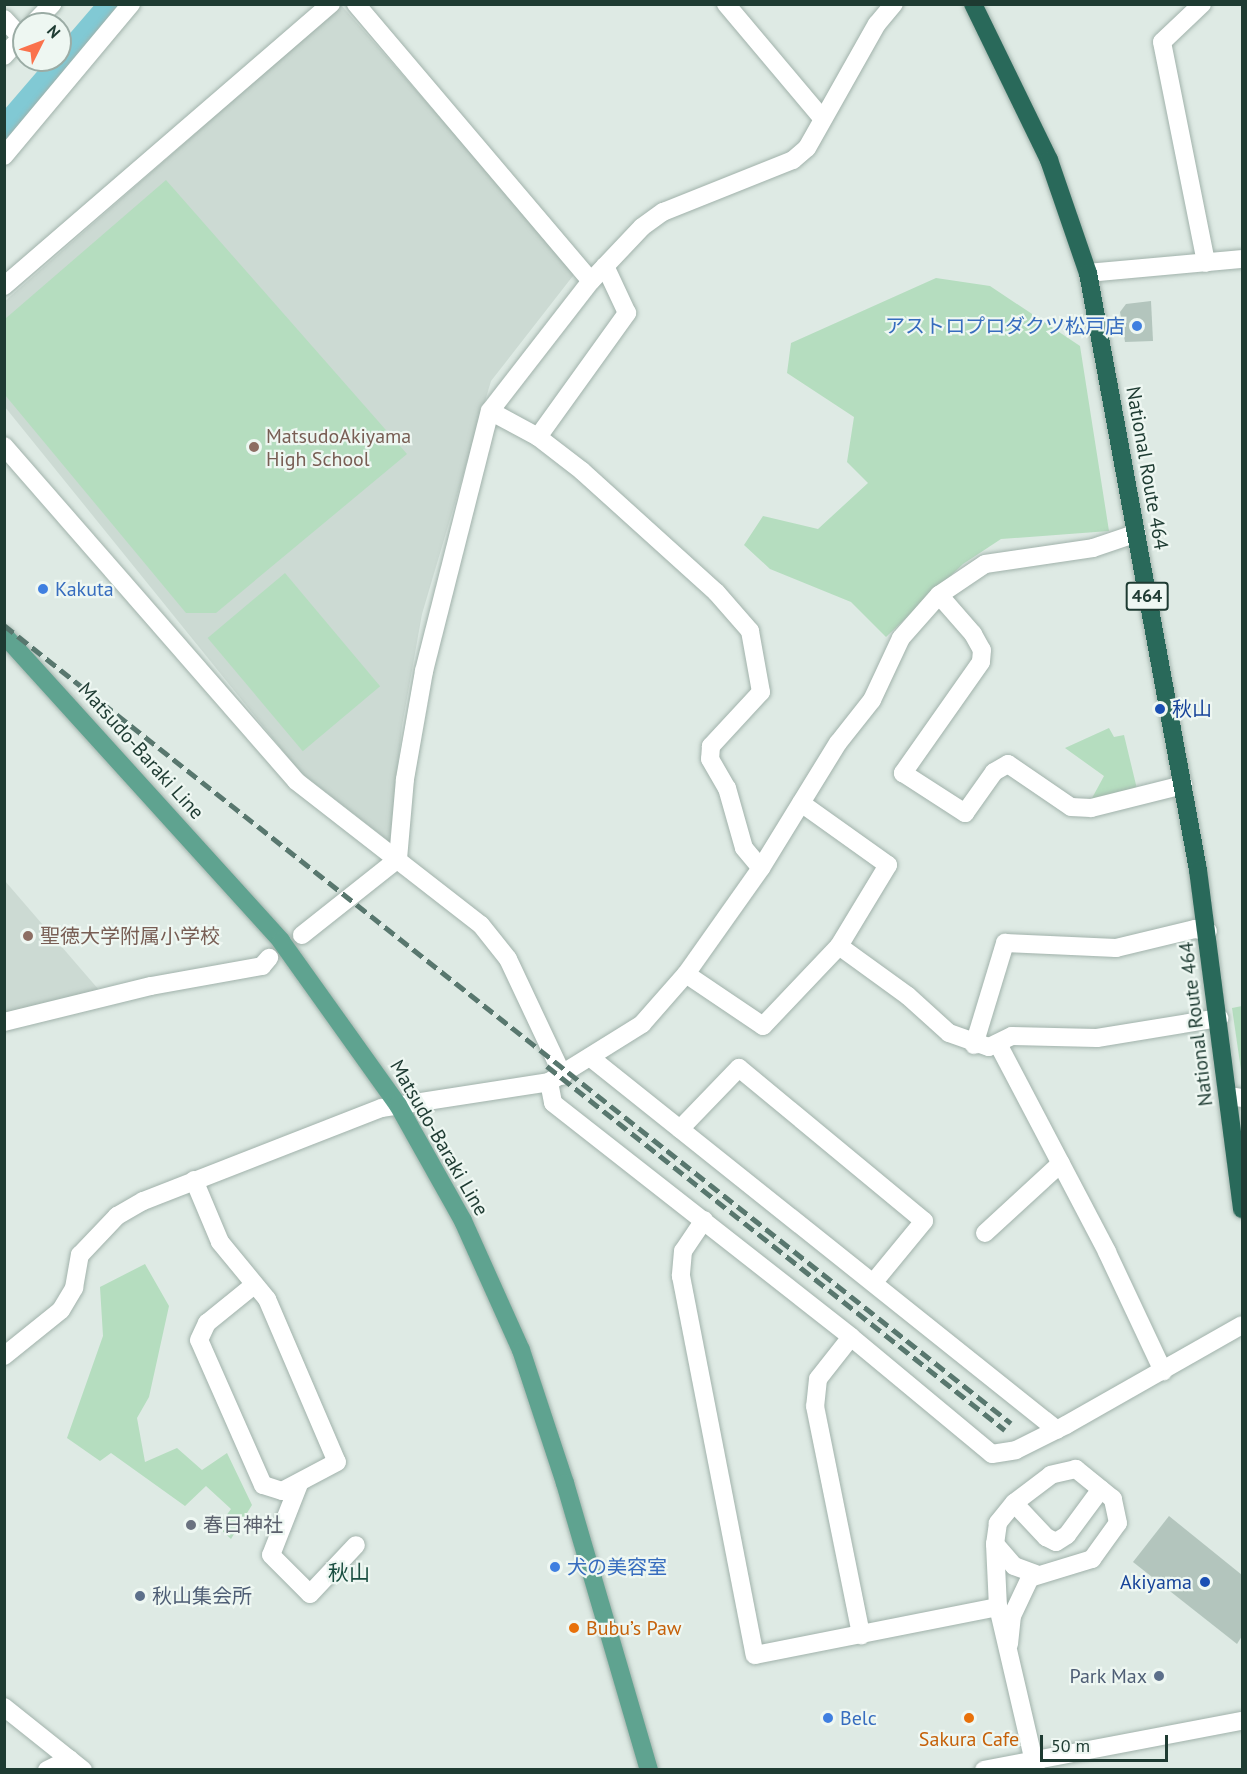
<!DOCTYPE html>
<html>
<head>
<meta charset="utf-8">
<style>
  body { margin:0 }
  #map { position:relative; width:1247px; height:1774px; overflow:hidden; background:#deeae4; font-family:"PT Sans","Noto Sans JP",sans-serif }
  div>[style] { position:absolute }
  .built>* { inset:0; background:#ccdad3 }
  .green>* { inset:0; background:#b5ddbf; transform-origin:0 0 }
  .river>* { height:30px; margin:-15px; padding:0 15px; transform-origin:15px; border-radius:15px; background:#81c9d4 }
  .building>* { inset:0; background:#b3c5bd }
  .roads { filter:drop-shadow(0 0 2px #a1b2ab) drop-shadow(0 0 2px #a1b2ab) }
  .minor>* { height:18px; margin:-9px; padding:0 9px; transform-origin:9px; border-radius:9px; background:#fff }
  .major>* { height:18px; margin:-9px; padding:0 9px; transform-origin:9px; border-radius:9px; background:#5fa390 }
  .highway>* { height:18px; margin:-9px; padding:0 9px; transform-origin:9px; border-radius:9px; background:#29695a }
  .rail>* { height:4.5px; margin-top:-2.25px; transform-origin:0; background:repeating-linear-gradient(90deg,#58776e 0 12px,transparent 0 18px) }
  .dots>* { width:16px; height:16px; translate:-50% -50%; box-sizing:border-box; border:3px solid #eef7f2; border-radius:50% }
  span { translate:-50% -50%; white-space:nowrap; text-align:center; line-height:1.15; -webkit-text-stroke:4.5px #eef7f2; paint-order:stroke }
  .shield-label span { padding:2px 4px; background:#eef7f2; border:2px solid; border-radius:4px; -webkit-text-stroke-width:0 }
  .shield-label { font-size:18px; color:#1e3b32; font-weight:700 }
  .shop-label { font-size:20px; color:#366cbe }
  .right { translate:-100% -50%; text-align:right }
  .left { translate:0 -50%; text-align:left }
  .education-label { font-size:20px; color:#785e54 }
  .street-label { font-size:20px; color:#1e3b32 }
  .transit-label { font-size:20px; color:#164399 }
  .worship-label { font-size:20px; color:#5b616d }
  .service-label { font-size:20px; color:#4e5e75 }
  .food-label { font-size:20px; color:#c56008 }
  .neighbourhood-label { font-size:21px; color:#194e40 }
  .frame { position:absolute; inset:0; border:6px solid #1e3b32; pointer-events:none }
  .north { position:absolute; left:12px; top:12px; width:60px; height:60px; box-sizing:border-box; background:#eef7f2; border:2px solid #9baca5; border-radius:50%; rotate:48deg; font-size:16px; font-weight:700; line-height:24px; text-align:center; color:#1e3b32 }
  .north::after { content:''; display:block; margin:auto; width:21px; height:27px; background:#fa724c; clip-path:polygon(50% 0,100% 100%,50% 72%,0 100%) }
  .scale { position:absolute; left:1040px; top:1735px; width:128px; height:27px; box-sizing:border-box; border:3px solid #1e3b32; border-top:0; padding-left:8px; font-size:18px; line-height:21px; white-space:nowrap; color:#1e3b32; -webkit-text-stroke:4px #eef7f2; paint-order:stroke }
</style>
</head>
<body>
<div id="map">
  <div class="built">
    <div style="clip-path:polygon(341px 5px,576px 272px,491px 381px,422px 614px,402px 726px,390px 842px,300px 772px,5px 407px,4px 302px)"></div>
    <div style="clip-path:polygon(5px 881px,99px 990px,5px 1018px)"></div>
  </div>
  <div class="green">
    <div style="clip-path:polygon(166px 180px,407px 454px,216px 613px,186px 613px,5px 395px,5px 319px)"></div>
    <div style="clip-path:polygon(936px 278px,990px 286px,1080px 346px,1109px 531px,1001px 539px,963px 564px,886px 637px,851px 602px,770px 569px,744px 545px,763px 516px,818px 529px,868px 483px,847px 462px,854px 417px,787px 373px,791px 343px)"></div>
    <div style="left:285px;top:573px;width:148px;height:101px;rotate:50deg"></div>
    <div style="clip-path:polygon(1109px 728px,1114px 737px,1124px 735px,1137px 789px,1091px 800px,1104px 776px,1065px 748px)"></div>
    <div style="clip-path:polygon(1242px 1006px,1242px 1077px,1232px 1008px)"></div>
    <div style="clip-path:polygon(145px 1264px,169px 1306px,149px 1397px,137px 1418px,145px 1462px,177px 1448px,202px 1470px,227px 1453px,252px 1505px,231px 1539px,218px 1527px,231px 1509px,206px 1486px,185px 1506px,111px 1453px,100px 1461px,67px 1438px,103px 1336px,100px 1287px)"></div>
  </div>
  <div class="river">
    <div style="left:4px;top:133px;width:170px;rotate:-49.3deg"></div>
  </div>
  <div class="building">
    <div style="clip-path:polygon(1151px 301px,1153px 341px,1125px 342px,1120px 312px,1126px 304px)"></div>
    <div style="clip-path:polygon(1169px 1516px,1242px 1575px,1242px 1636px,1237px 1644px,1133px 1562px)"></div>
  </div>
  <div class="roads">
    <div class="minor">
      <div style="left:356px;top:4px;width:363px;rotate:49.7deg"></div>
      <div style="left:591px;top:281px;width:74px;rotate:-46.6deg"></div>
      <div style="left:642px;top:227px;width:26px;rotate:-36deg"></div>
      <div style="left:663px;top:212px;width:140px;rotate:-21.8deg"></div>
      <div style="left:793px;top:160px;width:18px;rotate:-41deg"></div>
      <div style="left:807px;top:148px;width:142px;rotate:-60.6deg"></div>
      <div style="left:877px;top:24px;width:26px;rotate:-50deg"></div>
      <div style="left:726px;top:4px;width:150px;rotate:49.9deg"></div>
      <div style="left:1202px;top:4px;width:55px;rotate:136.5deg"></div>
      <div style="left:1162px;top:42px;width:225px;rotate:78.7deg"></div>
      <div style="left:4px;top:19px;width:25px;rotate:47deg"></div>
      <div style="left:33px;top:24px;width:28px;rotate:-46deg"></div>
      <div style="left:4px;top:56px;width:30px;rotate:-48deg"></div>
      <div style="left:4px;top:156px;width:198px;rotate:-50.1deg"></div>
      <div style="left:1088px;top:273px;width:155px;rotate:-5.2deg"></div>
      <div style="left:4px;top:286px;width:432px;rotate:-40.8deg"></div>
      <div style="left:490px;top:411px;width:55px;rotate:28.4deg"></div>
      <div style="left:538px;top:437px;width:56px;rotate:37.7deg"></div>
      <div style="left:582px;top:471px;width:181px;rotate:42.1deg"></div>
      <div style="left:716px;top:592px;width:52px;rotate:48.9deg"></div>
      <div style="left:750px;top:631px;width:62px;rotate:79.8deg"></div>
      <div style="left:761px;top:692px;width:74px;rotate:132.8deg"></div>
      <div style="left:711px;top:746px;width:13px;rotate:94deg"></div>
      <div style="left:710px;top:759px;width:34px;rotate:60deg"></div>
      <div style="left:727px;top:788px;width:62px;rotate:74.2deg"></div>
      <div style="left:744px;top:848px;width:26px;rotate:50deg"></div>
      <div style="left:538px;top:437px;width:153px;rotate:-54.3deg"></div>
      <div style="left:627px;top:313px;width:52px;rotate:-115.1deg"></div>
      <div style="left:4px;top:446px;width:444px;rotate:48.9deg"></div>
      <div style="left:296px;top:781px;width:234px;rotate:37.9deg"></div>
      <div style="left:481px;top:925px;width:43px;rotate:51.5deg"></div>
      <div style="left:508px;top:959px;width:129px;rotate:64.8deg"></div>
      <div style="left:939px;top:595px;width:52px;rotate:48.9deg"></div>
      <div style="left:973px;top:634px;width:18px;rotate:61deg"></div>
      <div style="left:982px;top:650px;width:12px;rotate:95deg"></div>
      <div style="left:981px;top:662px;width:136px;rotate:125.1deg"></div>
      <div style="left:903px;top:773px;width:74px;rotate:32.8deg"></div>
      <div style="left:965px;top:813px;width:50px;rotate:-54.7deg"></div>
      <div style="left:994px;top:772px;width:16px;rotate:-30deg"></div>
      <div style="left:1008px;top:764px;width:76px;rotate:34.3deg"></div>
      <div style="left:1071px;top:807px;width:20px;rotate:3deg"></div>
      <div style="left:1091px;top:808px;width:95px;rotate:-14deg"></div>
      <div style="left:801px;top:803px;width:107px;rotate:35.5deg"></div>
      <div style="left:888px;top:865px;width:95px;rotate:121.2deg"></div>
      <div style="left:302px;top:935px;width:122px;rotate:-38.4deg"></div>
      <div style="left:398px;top:859px;width:80px;rotate:-85deg"></div>
      <div style="left:405px;top:779px;width:110px;rotate:-80deg"></div>
      <div style="left:424px;top:671px;width:268px;rotate:-75.8deg"></div>
      <div style="left:490px;top:411px;width:165px;rotate:-52.2deg"></div>
      <div style="left:686px;top:974px;width:93px;rotate:34deg"></div>
      <div style="left:763px;top:1026px;width:110px;rotate:-46.5deg"></div>
      <div style="left:839px;top:946px;width:85px;rotate:35.9deg"></div>
      <div style="left:908px;top:996px;width:55px;rotate:42.1deg"></div>
      <div style="left:949px;top:1033px;width:42px;rotate:19.3deg"></div>
      <div style="left:989px;top:1047px;width:25px;rotate:-26deg"></div>
      <div style="left:1012px;top:1036px;width:85px;rotate:1.3deg"></div>
      <div style="left:1097px;top:1038px;width:124px;rotate:-9.3deg"></div>
      <div style="left:4px;top:1022px;width:151px;rotate:-13.8deg"></div>
      <div style="left:151px;top:986px;width:113px;rotate:-10.2deg"></div>
      <div style="left:262px;top:966px;width:11px;rotate:-49deg"></div>
      <div style="left:998px;top:1044px;width:235px;rotate:62.3deg"></div>
      <div style="left:1107px;top:1252px;width:132px;rotate:64.8deg"></div>
      <div style="left:974px;top:1045px;width:107px;rotate:-73.1deg"></div>
      <div style="left:1005px;top:943px;width:111px;rotate:2.6deg"></div>
      <div style="left:1116px;top:948px;width:81px;rotate:-13.5deg"></div>
      <div style="left:1195px;top:929px;width:13px;rotate:9deg"></div>
      <div style="left:591px;top:1058px;width:596px;rotate:38.6deg"></div>
      <div style="left:549px;top:1082px;width:21px;rotate:79deg"></div>
      <div style="left:553px;top:1103px;width:379px;rotate:38.1deg"></div>
      <div style="left:851px;top:1337px;width:183px;rotate:39.7deg"></div>
      <div style="left:992px;top:1454px;width:24px;rotate:-9deg"></div>
      <div style="left:1016px;top:1450px;width:56px;rotate:-26.6deg"></div>
      <div style="left:1066px;top:1425px;width:202px;rotate:-29.6deg"></div>
      <div style="left:1228px;top:1096px;width:14px;rotate:8deg"></div>
      <div style="left:680px;top:1129px;width:85px;rotate:-46deg"></div>
      <div style="left:739px;top:1068px;width:240px;rotate:39.6deg"></div>
      <div style="left:924px;top:1221px;width:80px;rotate:129.4deg"></div>
      <div style="left:194px;top:1180px;width:67px;rotate:67.2deg"></div>
      <div style="left:220px;top:1242px;width:74px;rotate:50.5deg"></div>
      <div style="left:267px;top:1299px;width:177px;rotate:66.8deg"></div>
      <div style="left:337px;top:1462px;width:62px;rotate:152.2deg"></div>
      <div style="left:282px;top:1491px;width:20px;rotate:-162deg"></div>
      <div style="left:263px;top:1485px;width:158px;rotate:-113.8deg"></div>
      <div style="left:199px;top:1340px;width:19px;rotate:-65deg"></div>
      <div style="left:207px;top:1323px;width:60px;rotate:-39deg"></div>
      <div style="left:704px;top:1220px;width:37px;rotate:124deg"></div>
      <div style="left:683px;top:1251px;width:25px;rotate:95deg"></div>
      <div style="left:681px;top:1276px;width:386px;rotate:79deg"></div>
      <div style="left:755px;top:1655px;width:248px;rotate:-11.2deg"></div>
      <div style="left:985px;top:1233px;width:103px;rotate:-42.6deg"></div>
      <div style="left:851px;top:1337px;width:53px;rotate:128.2deg"></div>
      <div style="left:818px;top:1379px;width:27px;rotate:96deg"></div>
      <div style="left:815px;top:1406px;width:234px;rotate:78.6deg"></div>
      <div style="left:4px;top:1356px;width:73px;rotate:-38.9deg"></div>
      <div style="left:61px;top:1310px;width:26px;rotate:-59deg"></div>
      <div style="left:74px;top:1288px;width:34px;rotate:-80deg"></div>
      <div style="left:80px;top:1255px;width:54px;rotate:-46.5deg"></div>
      <div style="left:117px;top:1216px;width:30px;rotate:-30deg"></div>
      <div style="left:143px;top:1201px;width:256px;rotate:-21.3deg"></div>
      <div style="left:382px;top:1108px;width:169px;rotate:-8.8deg"></div>
      <div style="left:549px;top:1082px;width:110px;rotate:-31.9deg"></div>
      <div style="left:642px;top:1024px;width:67px;rotate:-48.7deg"></div>
      <div style="left:686px;top:974px;width:130px;rotate:-54.7deg"></div>
      <div style="left:761px;top:868px;width:147px;rotate:-58.4deg"></div>
      <div style="left:838px;top:743px;width:55px;rotate:-51.7deg"></div>
      <div style="left:872px;top:700px;width:68px;rotate:-64.9deg"></div>
      <div style="left:901px;top:638px;width:57px;rotate:-48.5deg"></div>
      <div style="left:939px;top:595px;width:55px;rotate:-34deg"></div>
      <div style="left:985px;top:564px;width:109px;rotate:-8.4deg"></div>
      <div style="left:1093px;top:548px;width:46px;rotate:-18.8deg"></div>
      <div style="left:299px;top:1484px;width:76px;rotate:111.5deg"></div>
      <div style="left:271px;top:1555px;width:55px;rotate:45deg"></div>
      <div style="left:310px;top:1594px;width:67px;rotate:-46.8deg"></div>
      <div style="left:1014px;top:1503px;width:47px;rotate:46.7deg"></div>
      <div style="left:1046px;top:1537px;width:11px;rotate:27deg"></div>
      <div style="left:1056px;top:1542px;width:13px;rotate:-32deg"></div>
      <div style="left:1067px;top:1535px;width:57px;rotate:-53.5deg"></div>
      <div style="left:995px;top:1544px;width:29px;rotate:49deg"></div>
      <div style="left:1014px;top:1566px;width:23px;rotate:20deg"></div>
      <div style="left:1009px;top:1644px;width:28px;rotate:-84deg"></div>
      <div style="left:1012px;top:1616px;width:42px;rotate:-64.7deg"></div>
      <div style="left:1030px;top:1578px;width:65px;rotate:-17deg"></div>
      <div style="left:1092px;top:1559px;width:44px;rotate:-54.2deg"></div>
      <div style="left:1118px;top:1523px;width:25px;rotate:-102deg"></div>
      <div style="left:1113px;top:1499px;width:48px;rotate:-141deg"></div>
      <div style="left:1076px;top:1469px;width:26px;rotate:167deg"></div>
      <div style="left:1051px;top:1475px;width:46px;rotate:142.9deg"></div>
      <div style="left:1014px;top:1503px;width:26px;rotate:129deg"></div>
      <div style="left:998px;top:1523px;width:21px;rotate:98deg"></div>
      <div style="left:995px;top:1544px;width:63px;rotate:87.3deg"></div>
      <div style="left:998px;top:1607px;width:167px;rotate:76.9deg"></div>
      <div style="left:4px;top:1707px;width:101px;rotate:38.6deg"></div>
      <div style="left:47px;top:1770px;width:25px;rotate:-26deg"></div>
      <div style="left:984px;top:1770px;width:263px;rotate:-10.8deg"></div>
    </div>
    <div class="major">
      <div style="left:4px;top:635px;width:413px;rotate:47.8deg"></div>
      <div style="left:281px;top:941px;width:201px;rotate:54.5deg"></div>
      <div style="left:398px;top:1105px;width:133px;rotate:60.7deg"></div>
      <div style="left:463px;top:1221px;width:141px;rotate:65.8deg"></div>
      <div style="left:521px;top:1350px;width:140px;rotate:71.7deg"></div>
      <div style="left:565px;top:1483px;width:299px;rotate:73.7deg"></div>
    </div>
    <div class="highway">
      <div style="left:973px;top:4px;width:174px;rotate:64deg"></div>
      <div style="left:1049px;top:160px;width:120px;rotate:71deg"></div>
      <div style="left:1088px;top:273px;width:607px;rotate:79.56deg"></div>
      <div style="left:1198px;top:870px;width:342px;rotate:82.6deg"></div>
    </div>
  </div>
  <div class="rail">
    <div style="left:4px;top:625px;width:1285px;rotate:38.4deg"></div>
    <div style="left:547px;top:1066px;width:585px;rotate:38.48deg"></div>
  </div>
  <div class="dots">
    <div style="left:1137px;top:326px;background:#3f7fe0"></div>
    <div style="left:254px;top:447px;background:#8d6e63"></div>
    <div style="left:43px;top:589px;background:#3f7fe0"></div>
    <div style="left:1160px;top:709px;background:#1a4fb4"></div>
    <div style="left:28px;top:936px;background:#8d6e63"></div>
    <div style="left:191px;top:1525px;background:#6b7280"></div>
    <div style="left:555px;top:1567px;background:#3f7fe0"></div>
    <div style="left:1205px;top:1582px;background:#1a4fb4"></div>
    <div style="left:140px;top:1596px;background:#5c6f8a"></div>
    <div style="left:574px;top:1628px;background:#e8710a"></div>
    <div style="left:1159px;top:1676px;background:#5c6f8a"></div>
    <div style="left:828px;top:1718px;background:#3f7fe0"></div>
    <div style="left:969px;top:1718px;background:#e8710a"></div>
  </div>
  <div class="shield-label">
    <span style="left:1147px;top:596px">464</span>
  </div>
  <div class="shop-label">
    <span class="right" style="left:1125px;top:326px">アストロプロダクツ松戸店</span>
    <span class="left" style="left:55px;top:589px">Kakuta</span>
    <span class="left" style="left:567px;top:1567px">犬の美容室</span>
    <span class="left" style="left:840px;top:1718px">Belc</span>
  </div>
  <div class="education-label">
    <span class="left" style="left:266px;top:448px">MatsudoAkiyama<br>High School</span>
    <span class="left" style="left:40px;top:936px">聖徳大学附属小学校</span>
  </div>
  <div class="street-label">
    <span style="left:1147px;top:468px;rotate:80deg">National Route 464</span>
    <span style="left:141px;top:751px;rotate:48deg">Matsudo-Baraki Line</span>
    <span style="left:1196px;top:1024px;rotate:-97deg">National Route 464</span>
    <span style="left:439px;top:1138px;rotate:60deg">Matsudo-Baraki Line</span>
  </div>
  <div class="transit-label">
    <span class="left" style="left:1172px;top:709px">秋山</span>
    <span class="right" style="left:1192px;top:1582px">Akiyama</span>
  </div>
  <div class="worship-label">
    <span class="left" style="left:203px;top:1525px">春日神社</span>
  </div>
  <div class="service-label">
    <span class="left" style="left:152px;top:1596px">秋山集会所</span>
    <span class="right" style="left:1147px;top:1676px">Park Max</span>
  </div>
  <div class="food-label">
    <span class="left" style="left:586px;top:1628px">Bubu’s Paw</span>
    <span style="left:969px;top:1739px">Sakura Cafe</span>
  </div>
  <div class="neighbourhood-label">
    <span style="left:349px;top:1573px">秋山</span>
  </div>
  <div class="frame"></div>
  <div class="north">N</div>
  <div class="scale">50 m</div>
</div>
</body>
</html>
